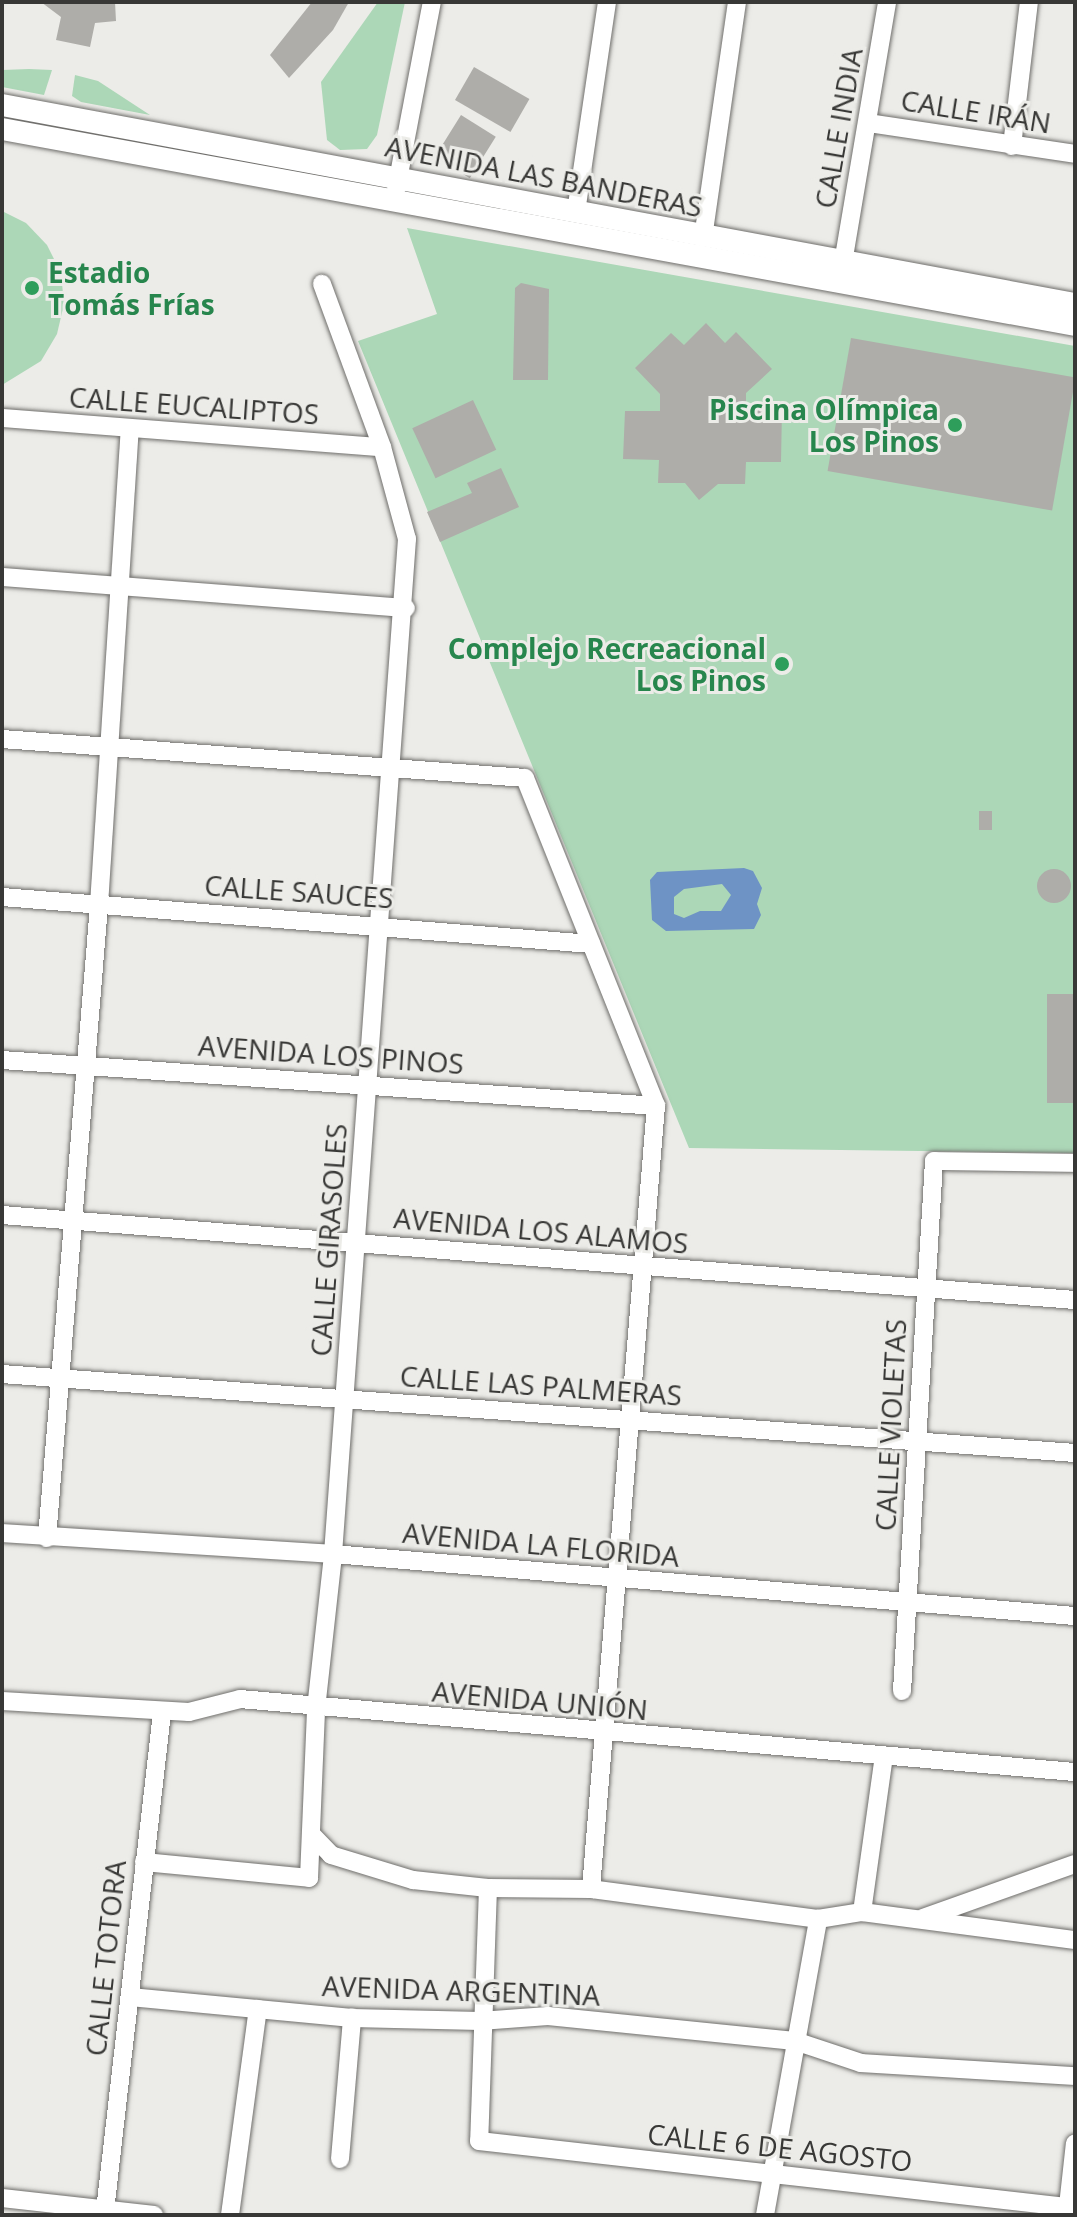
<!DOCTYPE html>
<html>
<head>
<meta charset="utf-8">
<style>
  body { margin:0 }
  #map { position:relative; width:1077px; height:2217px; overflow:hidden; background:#ecece8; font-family:"Open Sans",sans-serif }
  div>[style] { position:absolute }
  .green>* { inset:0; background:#acd7b7 }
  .water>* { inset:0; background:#6e93c5 }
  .building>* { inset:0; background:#aeada9; transform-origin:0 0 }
  .round { border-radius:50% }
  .roads { filter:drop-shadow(0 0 2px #6f6e6b) drop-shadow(0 0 2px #6f6e6b) }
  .minor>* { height:18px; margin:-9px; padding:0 9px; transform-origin:9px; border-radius:9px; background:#fff }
  .major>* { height:22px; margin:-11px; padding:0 11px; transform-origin:11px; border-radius:11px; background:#fff }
  .dots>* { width:22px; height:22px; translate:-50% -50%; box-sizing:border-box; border:4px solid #ecece8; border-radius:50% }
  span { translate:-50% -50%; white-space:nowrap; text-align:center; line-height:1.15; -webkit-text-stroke:6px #ecece8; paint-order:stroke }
  .street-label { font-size:28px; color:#383836 }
  .leisure-label { font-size:28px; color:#27864d; font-weight:700 }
  .left { translate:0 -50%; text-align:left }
  .right { translate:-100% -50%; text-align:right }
  .frame { position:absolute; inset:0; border:4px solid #383836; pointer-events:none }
</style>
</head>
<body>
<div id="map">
  <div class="green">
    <div style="clip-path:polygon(378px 2px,405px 2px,377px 135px,367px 149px,340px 150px,327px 140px,321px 82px)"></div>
    <div style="clip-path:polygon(2px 70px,29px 69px,52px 70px,44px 95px,2px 87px)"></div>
    <div style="clip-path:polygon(75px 75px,98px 81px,150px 115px,81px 102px,72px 96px)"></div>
    <div style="clip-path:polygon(2px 211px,26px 223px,47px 245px,61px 273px,64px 304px,57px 334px,41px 361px,2px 385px)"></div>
    <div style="clip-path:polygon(407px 228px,1075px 346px,1075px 1153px,689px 1148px,358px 341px,437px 314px)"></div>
  </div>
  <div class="water">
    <div style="clip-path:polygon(evenodd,744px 868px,753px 871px,762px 888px,757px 904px,761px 915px,754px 929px,666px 931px,652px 920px,650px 880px,657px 872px,744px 868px,722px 884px,731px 895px,721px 911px,700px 911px,684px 918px,674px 914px,674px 897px,684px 889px,722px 884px)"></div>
  </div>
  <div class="building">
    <div style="clip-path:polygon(41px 2px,115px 2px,116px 21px,95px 23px,90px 47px,56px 40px,61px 17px)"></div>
    <div style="clip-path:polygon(312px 2px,349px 2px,333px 30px,289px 78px,270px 55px)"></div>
    <div style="left:474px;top:67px;width:64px;height:38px;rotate:30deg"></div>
    <div style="left:461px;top:115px;width:41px;height:49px;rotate:32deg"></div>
    <div style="clip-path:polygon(521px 283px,549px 289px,548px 380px,513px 380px,515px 288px)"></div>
    <div style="clip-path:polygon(706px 323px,725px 343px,736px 332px,772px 369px,746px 393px,746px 409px,782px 409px,781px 462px,746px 462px,745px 484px,718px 484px,699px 500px,685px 483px,658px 483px,659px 460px,623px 459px,625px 411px,660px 411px,660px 394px,635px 368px,671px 333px,684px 345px)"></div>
    <div style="left:851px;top:338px;width:228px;height:135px;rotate:10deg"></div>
    <div style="left:473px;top:400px;width:55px;height:67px;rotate:65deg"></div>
    <div style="clip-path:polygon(501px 468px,519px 507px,440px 542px,427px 512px,472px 493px,467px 483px)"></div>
    <div style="left:979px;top:811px;width:13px;height:19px"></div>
    <div class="round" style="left:1037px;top:869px;width:34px;height:34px"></div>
    <div style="left:1047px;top:994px;width:28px;height:109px"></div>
  </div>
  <div class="roads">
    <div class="minor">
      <div style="left:868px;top:123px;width:209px;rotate:8.5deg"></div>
      <div style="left:1012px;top:146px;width:145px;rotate:-83.3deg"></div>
      <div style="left:396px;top:190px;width:191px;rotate:-79.2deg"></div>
      <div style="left:576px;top:212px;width:212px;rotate:-81.6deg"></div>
      <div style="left:703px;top:238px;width:238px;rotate:-81.8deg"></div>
      <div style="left:843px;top:263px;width:265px;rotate:-80.4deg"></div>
      <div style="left:2px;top:418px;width:381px;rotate:4.4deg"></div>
      <div style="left:2px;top:577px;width:405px;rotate:4.4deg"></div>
      <div style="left:2px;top:739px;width:524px;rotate:4.26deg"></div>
      <div style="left:525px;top:778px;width:353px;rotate:68.2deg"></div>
      <div style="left:656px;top:1106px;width:786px;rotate:94.75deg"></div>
      <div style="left:2px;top:897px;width:591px;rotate:4.56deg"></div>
      <div style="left:2px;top:1060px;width:656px;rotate:4.02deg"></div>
      <div style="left:2px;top:1215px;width:1076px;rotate:4.53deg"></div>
      <div style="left:2px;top:1374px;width:1076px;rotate:4.21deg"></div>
      <div style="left:2px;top:1533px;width:332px;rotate:3.6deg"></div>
      <div style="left:333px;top:1554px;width:745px;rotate:4.78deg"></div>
      <div style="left:47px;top:1538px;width:635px;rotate:-85.3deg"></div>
      <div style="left:99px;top:905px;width:477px;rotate:-86.3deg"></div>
      <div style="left:902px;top:1691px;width:531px;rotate:-86.54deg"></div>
      <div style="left:934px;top:1161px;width:141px;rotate:0.8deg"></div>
      <div style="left:2px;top:1701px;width:187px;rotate:3.4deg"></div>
      <div style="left:189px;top:1712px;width:53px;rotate:-14.3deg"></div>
      <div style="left:240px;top:1699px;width:838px;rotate:5deg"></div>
      <div style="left:311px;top:1834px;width:29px;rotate:46deg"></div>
      <div style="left:331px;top:1855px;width:86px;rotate:17deg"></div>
      <div style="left:413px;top:1880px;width:75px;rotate:6.1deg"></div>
      <div style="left:488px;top:1888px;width:103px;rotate:0.6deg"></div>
      <div style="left:591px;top:1889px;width:229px;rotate:7.5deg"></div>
      <div style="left:144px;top:1862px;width:166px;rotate:5.5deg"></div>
      <div style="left:309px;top:1878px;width:169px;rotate:-87.6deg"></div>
      <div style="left:316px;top:1709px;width:156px;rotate:-83.7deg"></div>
      <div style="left:333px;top:1554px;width:1018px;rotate:-85.83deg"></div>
      <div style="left:407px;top:539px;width:95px;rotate:-105.2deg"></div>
      <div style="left:382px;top:447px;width:174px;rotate:-110.2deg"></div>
      <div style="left:488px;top:1888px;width:253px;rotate:92deg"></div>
      <div style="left:479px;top:2141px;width:600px;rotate:6.41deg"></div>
      <div style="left:862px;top:1912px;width:158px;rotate:-82deg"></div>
      <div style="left:923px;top:1918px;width:161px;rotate:-19.6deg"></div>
      <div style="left:130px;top:1997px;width:223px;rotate:5.4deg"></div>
      <div style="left:352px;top:2018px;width:128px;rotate:1.3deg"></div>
      <div style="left:480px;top:2021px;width:68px;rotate:-4.2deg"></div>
      <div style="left:548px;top:2016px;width:248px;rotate:5.8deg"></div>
      <div style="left:795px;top:2041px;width:70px;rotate:18.4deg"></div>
      <div style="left:861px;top:2063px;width:214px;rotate:3.5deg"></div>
      <div style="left:340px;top:2159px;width:142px;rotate:-85.1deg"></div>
      <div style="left:2px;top:2198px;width:153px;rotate:6.4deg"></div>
      <div style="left:105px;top:2211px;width:501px;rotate:-83.47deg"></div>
      <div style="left:230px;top:2215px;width:208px;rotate:-82.3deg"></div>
      <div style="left:765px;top:2215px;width:301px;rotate:-79.8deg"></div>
      <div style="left:818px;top:1919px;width:45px;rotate:-9deg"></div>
      <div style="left:862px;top:1912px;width:215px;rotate:7.5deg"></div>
      <div style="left:1067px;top:2215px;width:72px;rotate:-83.7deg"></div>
    </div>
    <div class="major">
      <div style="left:2px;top:105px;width:1091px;rotate:10.51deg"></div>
      <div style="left:2px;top:129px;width:1091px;rotate:10.35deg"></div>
    </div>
  </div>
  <div class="dots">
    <div style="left:32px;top:288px;background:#2e9e5b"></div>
    <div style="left:955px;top:425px;background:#2e9e5b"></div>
    <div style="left:782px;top:664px;background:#2e9e5b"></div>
  </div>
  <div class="street-label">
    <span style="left:976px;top:111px;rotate:9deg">CALLE IRÁN</span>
    <span style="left:838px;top:128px;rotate:-80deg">CALLE INDIA</span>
    <span style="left:544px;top:176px;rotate:11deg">AVENIDA LAS BANDERAS</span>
    <span style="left:194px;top:405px;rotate:4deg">CALLE EUCALIPTOS</span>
    <span style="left:299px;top:891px;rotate:4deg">CALLE SAUCES</span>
    <span style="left:331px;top:1054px;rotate:4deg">AVENIDA LOS PINOS</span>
    <span style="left:541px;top:1230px;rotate:5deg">AVENIDA LOS ALAMOS</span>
    <span style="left:328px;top:1240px;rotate:-86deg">CALLE GIRASOLES</span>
    <span style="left:541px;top:1385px;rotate:4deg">CALLE LAS PALMERAS</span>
    <span style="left:890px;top:1425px;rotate:-87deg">CALLE VIOLETAS</span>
    <span style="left:541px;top:1544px;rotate:5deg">AVENIDA LA FLORIDA</span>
    <span style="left:540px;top:1700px;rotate:5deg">AVENIDA UNIÓN</span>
    <span style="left:105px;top:1958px;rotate:-84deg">CALLE TOTORA</span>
    <span style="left:461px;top:1990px;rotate:2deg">AVENIDA ARGENTINA</span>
    <span style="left:780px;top:2147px;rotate:6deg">CALLE 6 DE AGOSTO</span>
  </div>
  <div class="leisure-label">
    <span class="left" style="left:48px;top:288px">Estadio<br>Tomás Frías</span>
    <span class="right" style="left:939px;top:425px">Piscina Olímpica<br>Los Pinos</span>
    <span class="right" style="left:766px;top:664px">Complejo Recreacional<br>Los Pinos</span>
  </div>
  <div class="frame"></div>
</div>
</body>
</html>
